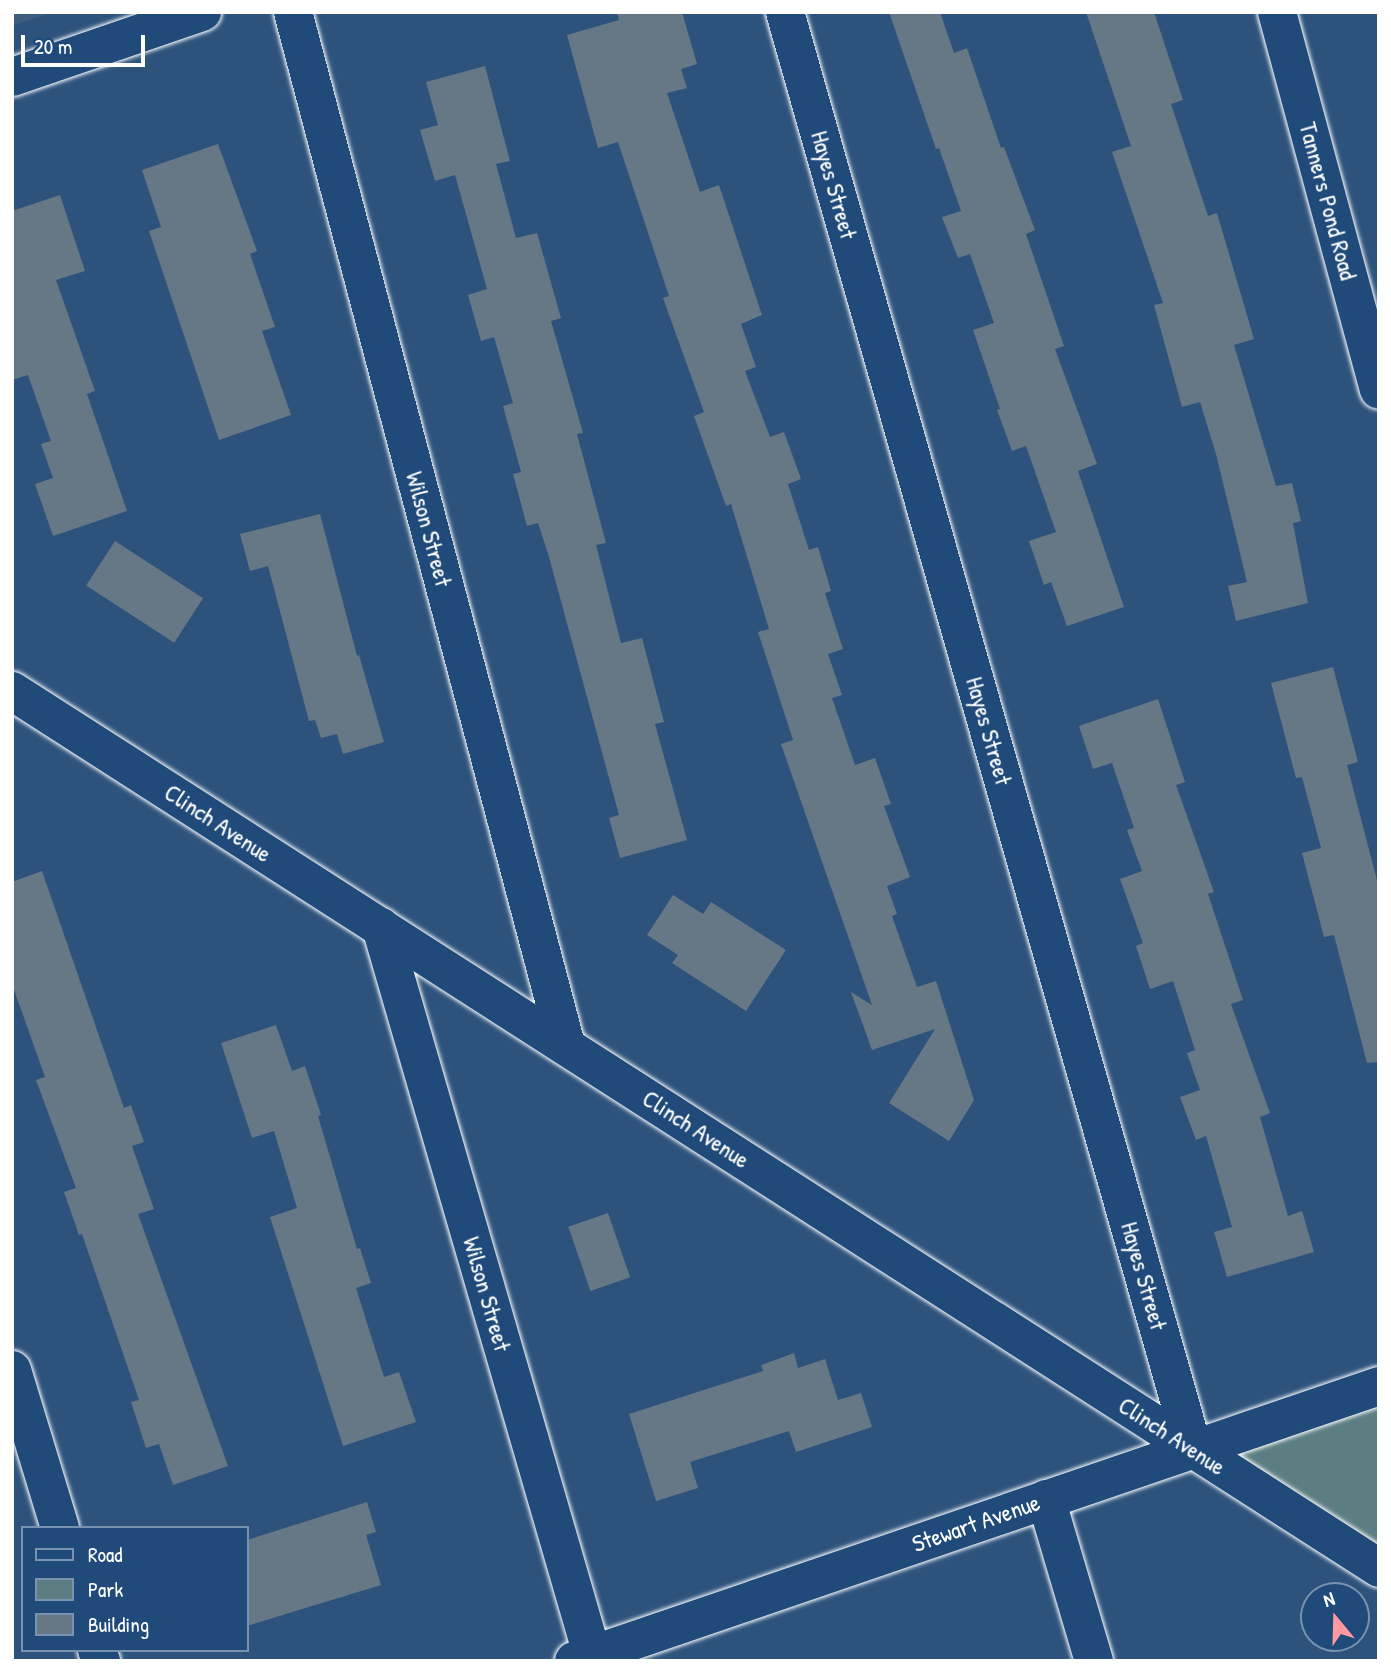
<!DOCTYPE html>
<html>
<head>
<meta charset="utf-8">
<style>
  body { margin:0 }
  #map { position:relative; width:1391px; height:1673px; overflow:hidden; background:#2d537c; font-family:"Patrick Hand",sans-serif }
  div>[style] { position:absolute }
  .built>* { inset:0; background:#3e5e7f }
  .green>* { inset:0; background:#5c7d82 }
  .building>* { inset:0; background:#667786; transform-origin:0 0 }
  .roads { filter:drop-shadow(0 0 2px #fff) drop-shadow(0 0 2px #fff) }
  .minor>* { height:38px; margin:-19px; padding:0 19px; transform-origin:19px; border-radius:19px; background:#1f4a7a }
  .tertiary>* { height:38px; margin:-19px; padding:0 19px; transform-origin:19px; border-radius:19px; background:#1f4a7a }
  .secondary>* { height:38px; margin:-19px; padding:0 19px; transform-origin:19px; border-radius:19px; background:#1f4a7a }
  span { translate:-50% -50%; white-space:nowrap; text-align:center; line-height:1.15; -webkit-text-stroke:6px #1f4a7a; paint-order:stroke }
  .street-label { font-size:24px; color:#fff }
  .frame { position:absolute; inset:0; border:14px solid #fff; pointer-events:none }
  .legend { position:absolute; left:21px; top:1526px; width:228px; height:126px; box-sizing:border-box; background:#1f4a7a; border:2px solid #7992af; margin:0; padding:9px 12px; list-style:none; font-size:21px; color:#fff }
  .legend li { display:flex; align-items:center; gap:14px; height:35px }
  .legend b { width:35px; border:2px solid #7992af }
  .north { position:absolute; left:1300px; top:1582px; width:70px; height:70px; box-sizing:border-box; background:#1f4a7a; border:2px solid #7992af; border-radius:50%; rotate:341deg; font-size:19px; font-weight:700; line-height:28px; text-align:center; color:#fff }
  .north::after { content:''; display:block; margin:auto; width:24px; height:32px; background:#ff9aa2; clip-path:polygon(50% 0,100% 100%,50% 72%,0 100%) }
  .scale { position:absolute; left:21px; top:35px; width:124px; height:32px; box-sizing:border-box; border:4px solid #fff; border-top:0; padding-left:9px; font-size:21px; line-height:24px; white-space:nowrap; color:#fff; -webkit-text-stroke:5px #1f4a7a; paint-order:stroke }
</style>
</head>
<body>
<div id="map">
  <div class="built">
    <div style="clip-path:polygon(12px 12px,53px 12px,12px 26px)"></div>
  </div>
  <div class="green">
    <div style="clip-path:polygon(1379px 1400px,1379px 1556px,1221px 1454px)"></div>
  </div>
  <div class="building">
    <div style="clip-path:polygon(617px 12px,682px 12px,697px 64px,681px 69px,687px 88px,667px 93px,700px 192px,719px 185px,762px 315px,741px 324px,756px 367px,745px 371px,770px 437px,784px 432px,801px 479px,788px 484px,809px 550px,818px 547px,831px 591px,825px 593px,843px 649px,828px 654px,842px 695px,832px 698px,855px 765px,875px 758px,891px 804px,884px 806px,910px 877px,887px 886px,897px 914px,892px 916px,917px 987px,936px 981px,974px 1100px,949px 1141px,889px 1103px,935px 1029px,872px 1050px,851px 992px,872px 1005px,781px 744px,793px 740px,758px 632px,769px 629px,731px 504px,726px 506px,694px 416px,704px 412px,663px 298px,669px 296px,618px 142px,598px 148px,567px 35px,619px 20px)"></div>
    <div style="clip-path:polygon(889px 12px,940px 12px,954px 53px,967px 48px,1001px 148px,1004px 147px,1035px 230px,1026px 234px,1064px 346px,1055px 349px,1097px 464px,1078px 471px,1124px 607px,1067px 626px,1051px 582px,1044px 585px,1029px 541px,1056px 532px,1026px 446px,1012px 451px,997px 410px,1000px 409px,973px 330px,994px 323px,970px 254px,958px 258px,942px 217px,961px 211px,939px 148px,936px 149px)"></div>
    <div style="clip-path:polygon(1086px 12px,1154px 12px,1183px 100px,1171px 104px,1208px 216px,1217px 213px,1254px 339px,1234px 345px,1276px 486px,1292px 483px,1301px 521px,1293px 523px,1308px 603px,1236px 621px,1228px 586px,1247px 582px,1216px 454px,1200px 402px,1182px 407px,1154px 305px,1163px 303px,1112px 152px,1131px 146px)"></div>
    <div style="clip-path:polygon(485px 66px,510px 161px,496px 164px,516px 238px,537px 233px,561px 318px,551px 321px,583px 433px,577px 434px,606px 543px,596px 545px,621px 643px,642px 638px,664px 722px,655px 724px,687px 840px,620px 858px,609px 818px,619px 815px,549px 557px,538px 523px,527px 526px,513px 474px,521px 472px,503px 406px,513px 403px,494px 337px,481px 341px,468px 295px,487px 289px,455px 175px,435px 181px,420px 130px,438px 125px,426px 82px)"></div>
    <div style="clip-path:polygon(218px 144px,257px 251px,250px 254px,275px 327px,262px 331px,291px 415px,219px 440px,149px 231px,161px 227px,142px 170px)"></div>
    <div style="clip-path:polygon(60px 195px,85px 271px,56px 280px,95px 391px,87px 394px,127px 511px,53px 536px,35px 484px,53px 478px,41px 444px,51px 441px,28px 375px,12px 380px,12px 211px)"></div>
    <div style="clip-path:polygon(320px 514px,357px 656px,359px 655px,384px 742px,343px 754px,337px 734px,321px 738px,315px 720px,309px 721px,268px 566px,250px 571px,240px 534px)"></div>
    <div style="left:115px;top:541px;width:105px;height:53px;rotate:33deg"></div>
    <div style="clip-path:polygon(1333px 667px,1358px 762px,1347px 765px,1379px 888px,1379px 1062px,1367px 1063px,1334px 935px,1324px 937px,1302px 853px,1321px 848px,1302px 777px,1296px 778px,1271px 683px)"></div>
    <div style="clip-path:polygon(1158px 699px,1185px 782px,1176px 785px,1214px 892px,1208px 894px,1243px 1000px,1231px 1004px,1270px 1113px,1260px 1117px,1288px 1216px,1302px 1211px,1314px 1252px,1227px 1277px,1214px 1232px,1232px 1227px,1206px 1136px,1196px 1140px,1180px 1097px,1200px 1090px,1187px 1053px,1195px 1050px,1173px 981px,1150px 989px,1136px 946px,1143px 943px,1120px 879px,1142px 871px,1127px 830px,1134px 828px,1112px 763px,1093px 769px,1079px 726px)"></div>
    <div style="clip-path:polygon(42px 871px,124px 1108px,131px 1105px,144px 1142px,132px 1146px,154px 1209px,138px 1214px,228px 1466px,173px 1485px,159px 1444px,146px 1448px,131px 1402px,139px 1400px,82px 1234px,79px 1235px,64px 1192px,76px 1188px,36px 1080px,45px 1077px,12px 984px,12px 882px)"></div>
    <div style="clip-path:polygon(673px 895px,703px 914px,711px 902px,786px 950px,746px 1011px,672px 963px,678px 955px,647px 935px)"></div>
    <div style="clip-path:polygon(276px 1025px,292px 1071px,305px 1066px,321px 1115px,318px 1116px,357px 1249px,360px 1248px,371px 1283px,356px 1288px,384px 1377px,399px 1372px,416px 1422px,343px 1446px,270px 1217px,297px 1208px,274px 1131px,252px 1138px,221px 1043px)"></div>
    <div style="left:608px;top:1213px;width:68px;height:42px;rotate:71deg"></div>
    <div style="clip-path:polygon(794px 1353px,798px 1368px,825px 1359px,838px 1400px,861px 1393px,872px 1427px,796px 1452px,789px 1431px,690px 1462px,698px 1488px,656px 1501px,629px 1414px,763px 1371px,761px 1365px)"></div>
    <div style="clip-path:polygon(367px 1502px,376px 1532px,366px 1535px,381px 1585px,247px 1626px,247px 1540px)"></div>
  </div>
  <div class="roads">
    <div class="minor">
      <div style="left:293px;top:12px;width:1068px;rotate:75.2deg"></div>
      <div style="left:785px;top:12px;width:1494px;rotate:74.15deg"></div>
      <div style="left:12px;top:77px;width:201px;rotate:-18.9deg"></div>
      <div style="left:12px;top:691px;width:1624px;rotate:32.68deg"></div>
      <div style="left:381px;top:927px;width:764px;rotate:73.82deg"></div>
      <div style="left:12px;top:1370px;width:165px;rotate:73.1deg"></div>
      <div style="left:1046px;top:1499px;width:169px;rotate:73.5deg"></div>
      <div style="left:97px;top:1650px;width:12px;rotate:70deg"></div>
    </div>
    <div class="tertiary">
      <div style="left:1277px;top:12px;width:391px;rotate:74.9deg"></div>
    </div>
    <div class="secondary">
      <div style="left:574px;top:1661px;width:851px;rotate:-18.86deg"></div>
    </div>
  </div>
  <div class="street-label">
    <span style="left:834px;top:185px;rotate:74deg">Hayes Street</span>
    <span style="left:1328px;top:201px;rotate:75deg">Tanners Pond Road</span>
    <span style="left:429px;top:529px;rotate:75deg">Wilson Street</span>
    <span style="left:989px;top:731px;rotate:74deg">Hayes Street</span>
    <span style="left:218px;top:823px;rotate:33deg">Clinch Avenue</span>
    <span style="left:696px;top:1129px;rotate:33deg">Clinch Avenue</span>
    <span style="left:1144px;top:1276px;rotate:74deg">Hayes Street</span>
    <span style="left:487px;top:1294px;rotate:74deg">Wilson Street</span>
    <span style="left:1172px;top:1436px;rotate:33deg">Clinch Avenue</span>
    <span style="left:976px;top:1523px;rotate:-19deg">Stewart Avenue</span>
  </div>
  <div class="frame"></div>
  <ul class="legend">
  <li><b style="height:9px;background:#1f4a7a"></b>Road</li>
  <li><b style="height:19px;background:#5c7d82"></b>Park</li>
  <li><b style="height:19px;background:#667786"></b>Building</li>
  </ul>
  <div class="north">N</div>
  <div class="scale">20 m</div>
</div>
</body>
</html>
